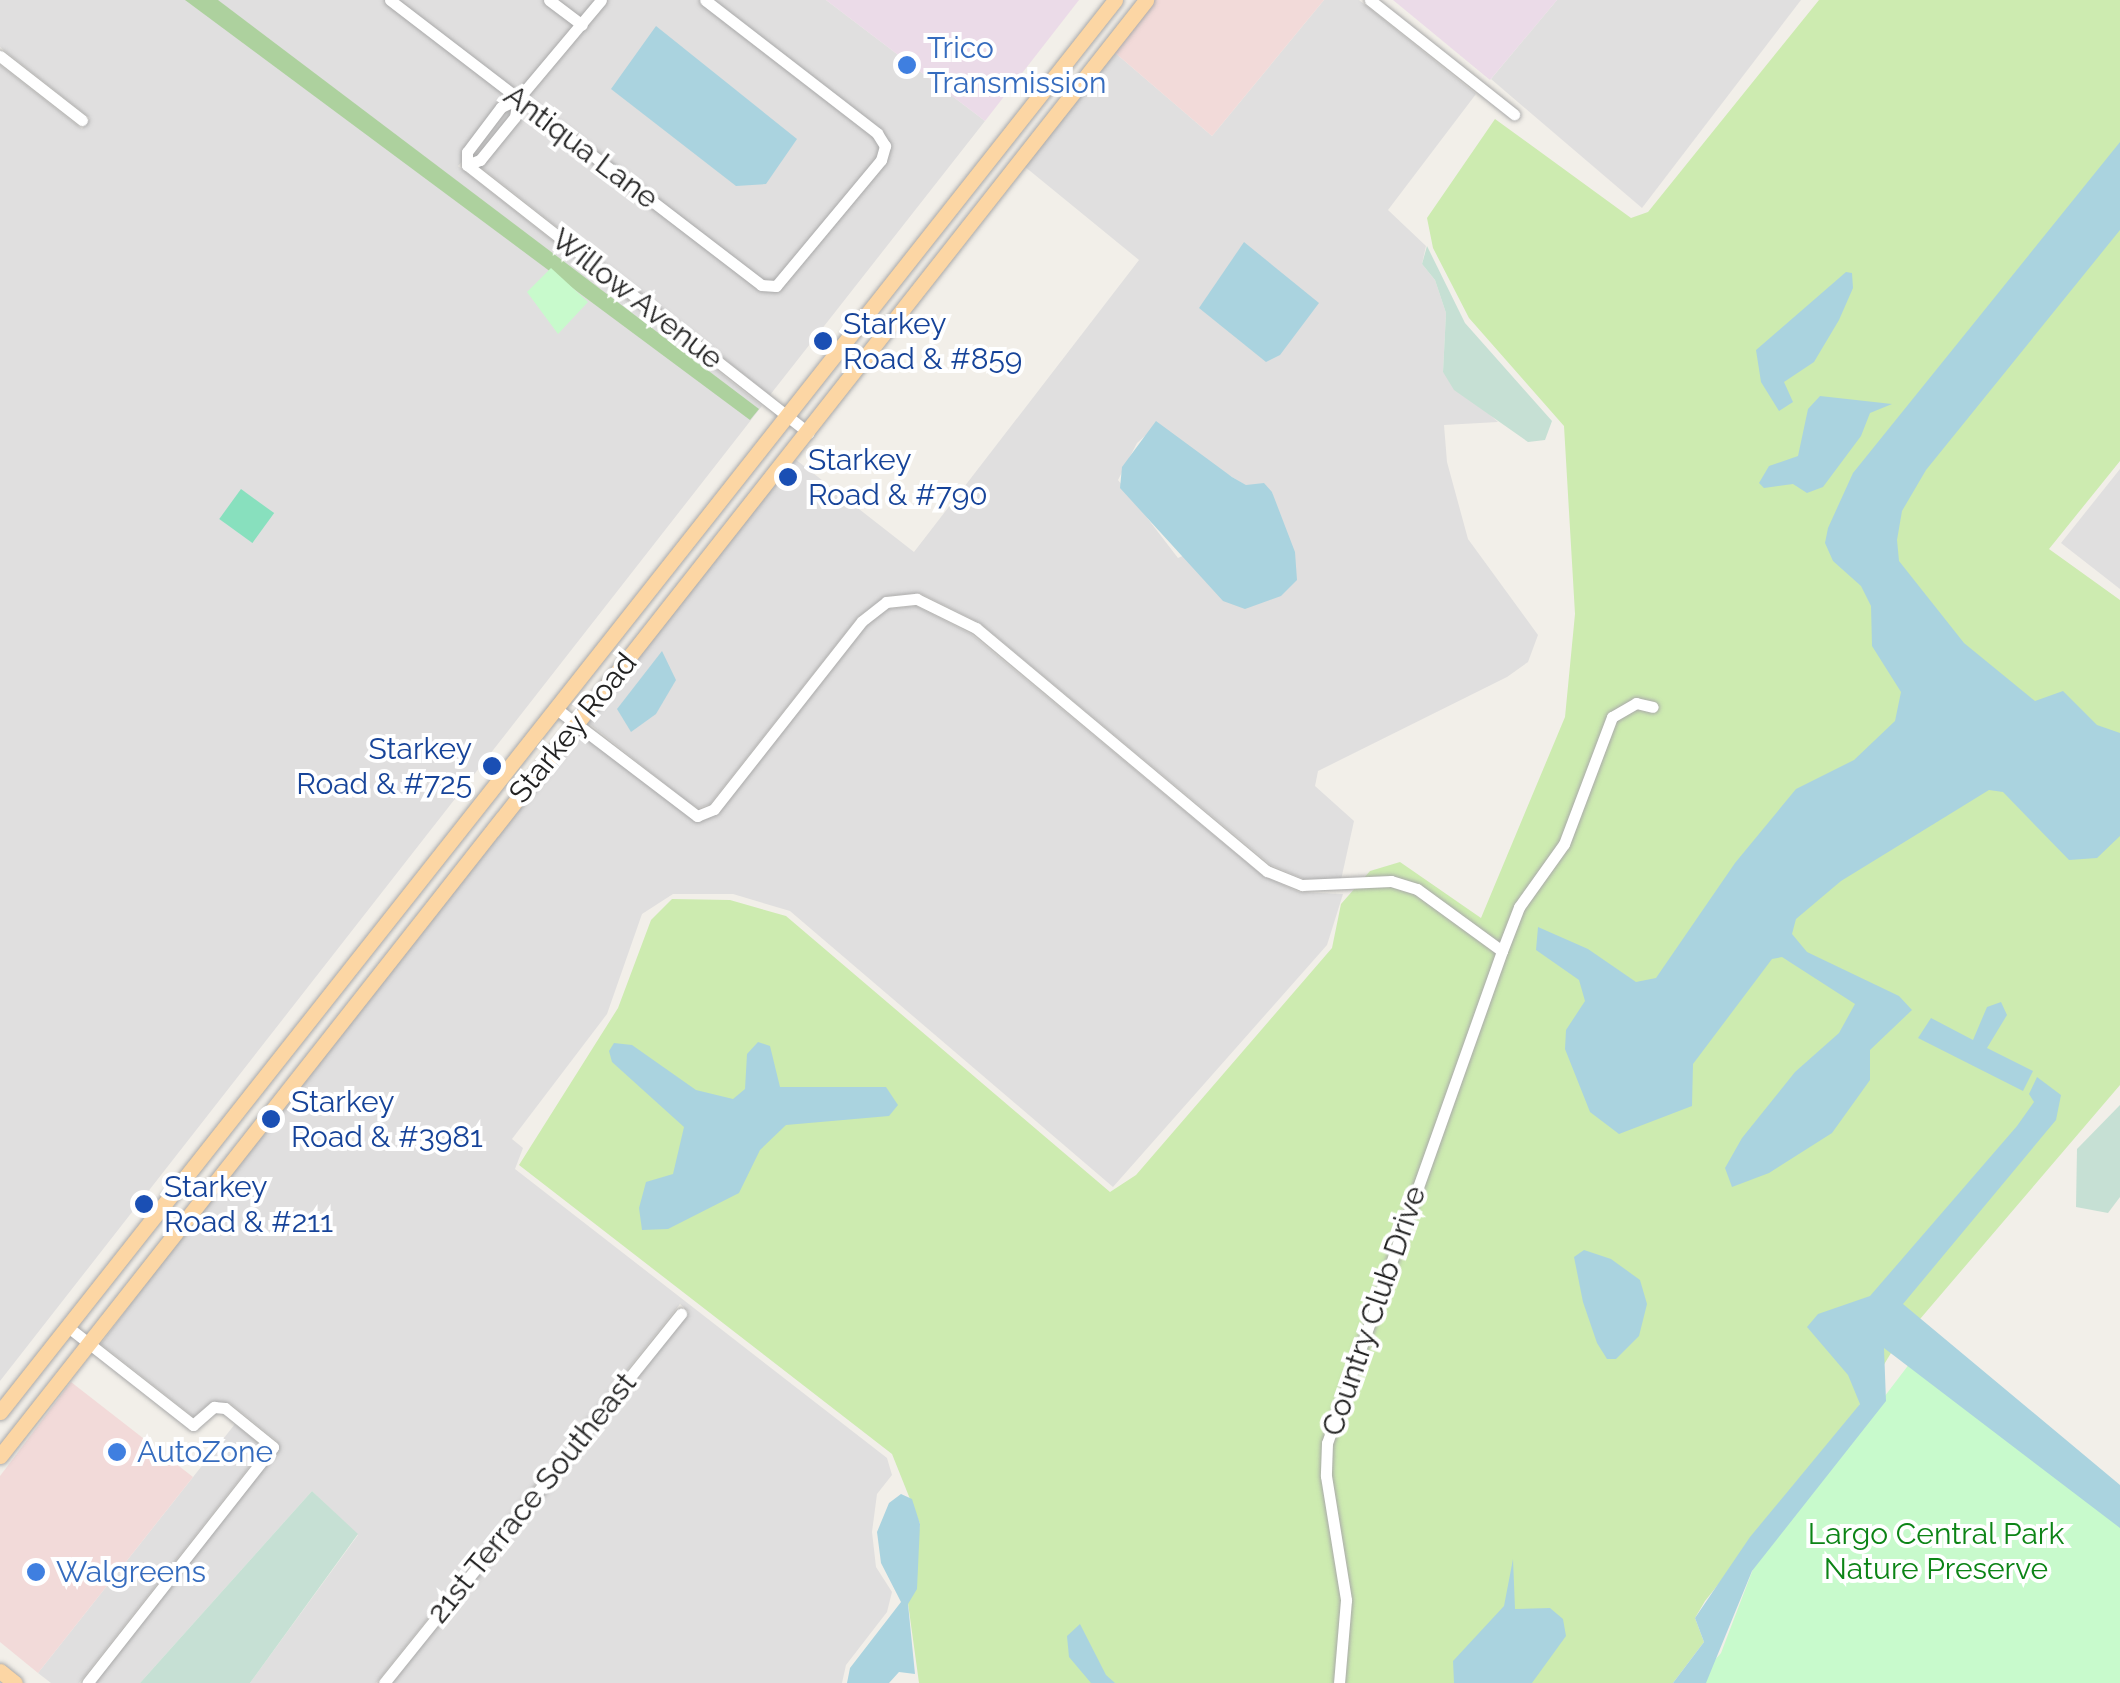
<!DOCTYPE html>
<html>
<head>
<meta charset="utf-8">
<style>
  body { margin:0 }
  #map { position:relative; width:2120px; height:1683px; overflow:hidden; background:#f2efe9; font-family:Raleway,sans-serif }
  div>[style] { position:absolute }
  .residential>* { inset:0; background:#e0dfdf }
  .commercial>* { inset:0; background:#f2dad9 }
  .industrial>* { inset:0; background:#ebdbe8 }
  .grass>* { inset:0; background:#cdebb0 }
  .forest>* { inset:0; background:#add19e }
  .wetland>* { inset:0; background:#c6e0d4 }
  .park>* { inset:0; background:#c8facc }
  .pitch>* { inset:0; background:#88e0be; transform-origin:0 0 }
  .water>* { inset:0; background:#aad3df }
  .roads { filter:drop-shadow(0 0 2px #a9a9a9) drop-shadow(0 0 2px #a9a9a9) }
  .minor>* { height:11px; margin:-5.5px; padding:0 5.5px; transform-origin:5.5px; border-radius:5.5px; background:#fff }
  .major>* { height:15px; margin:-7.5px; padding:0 7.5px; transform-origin:7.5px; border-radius:7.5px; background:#fcd6a4 }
  .dots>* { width:28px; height:28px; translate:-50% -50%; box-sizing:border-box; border:5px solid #fff; border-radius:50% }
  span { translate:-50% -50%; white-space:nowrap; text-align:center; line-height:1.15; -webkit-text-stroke:8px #fff; paint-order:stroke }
  .shop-label { font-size:30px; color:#366cbe }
  .left { translate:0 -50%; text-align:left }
  .street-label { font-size:30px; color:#222 }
  .transit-label { font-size:30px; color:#164399 }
  .right { translate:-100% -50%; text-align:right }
  .park-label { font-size:30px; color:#0c8416 }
</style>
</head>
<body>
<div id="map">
  <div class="residential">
    <div style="clip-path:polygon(0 0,826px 0,985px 121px,770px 395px,467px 156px,458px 166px,762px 406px,0 1381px,0 65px,82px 129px,90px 118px,0 47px)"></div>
    <div style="clip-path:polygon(evenodd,1324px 0,1359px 0,1476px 94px,1388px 210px,1426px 246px,1422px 264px,1435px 280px,1446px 313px,1443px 372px,1498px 422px,1444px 425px,1447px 462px,1468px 539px,1538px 635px,1528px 662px,1507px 677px,1318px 771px,1315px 786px,1354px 821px,1341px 880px,1304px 879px,1271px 865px,980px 623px,920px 593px,886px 596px,858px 617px,710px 804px,698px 808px,688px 802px,586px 721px,795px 459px,914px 552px,1139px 260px,1024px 166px,1113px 51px,1212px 136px,1324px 0,1153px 429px,1247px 486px,1272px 492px,1278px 514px,1178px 558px,1118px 480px,1137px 443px,1153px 429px)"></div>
    <div style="clip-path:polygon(1557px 0,1801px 0,1642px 208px,1491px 79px)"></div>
    <div style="clip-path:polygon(2120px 469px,2120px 589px,2061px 543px)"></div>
    <div style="clip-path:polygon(916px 606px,971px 634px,1263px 876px,1299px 892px,1343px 894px,1327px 945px,1113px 1187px,790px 911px,733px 894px,673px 894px,642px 914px,607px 1014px,512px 1139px,523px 1148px,515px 1169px,887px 1458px,892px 1475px,877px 1494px,872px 1532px,876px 1567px,892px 1592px,887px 1612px,846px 1665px,842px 1683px,392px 1683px,689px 1312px,680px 1304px,376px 1683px,250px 1683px,358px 1535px,312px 1491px,140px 1683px,95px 1683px,277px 1450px,277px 1441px,230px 1403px,210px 1403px,194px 1417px,101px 1344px,232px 1167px,577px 732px,699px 822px,719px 813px,867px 625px,888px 609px)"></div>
    <div style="clip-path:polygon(235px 1424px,264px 1448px,79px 1683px,51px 1683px,38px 1673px)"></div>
  </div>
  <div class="commercial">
    <div style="clip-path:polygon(1153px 0,1324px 0,1212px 136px,1113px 51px)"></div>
    <div style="clip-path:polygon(71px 1382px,193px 1477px,38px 1673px,0 1642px,0 1476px)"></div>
  </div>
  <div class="industrial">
    <div style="clip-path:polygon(826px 0,1079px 0,985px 121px)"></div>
    <div style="clip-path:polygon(1393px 0,1557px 0,1490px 80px)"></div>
  </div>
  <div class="grass">
    <div style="clip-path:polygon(1819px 0,2120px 0,2120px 461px,2049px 549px,2120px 600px,2120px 1085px,1891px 1353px,1854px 1414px,1705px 1601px,1695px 1618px,1704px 1642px,1673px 1683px,919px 1683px,908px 1603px,920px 1524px,892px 1454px,519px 1165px,618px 1008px,651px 920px,672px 899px,730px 900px,786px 916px,1110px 1192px,1136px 1175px,1332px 948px,1341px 904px,1370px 871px,1400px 862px,1481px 918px,1565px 717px,1575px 614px,1564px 426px,1469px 318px,1433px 248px,1427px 218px,1495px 119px,1631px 218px,1648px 212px)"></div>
  </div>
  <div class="forest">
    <div style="clip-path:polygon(185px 0,218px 0,759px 409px,750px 420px)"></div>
  </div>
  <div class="wetland">
    <div style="clip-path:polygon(1427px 246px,1465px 323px,1552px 421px,1545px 440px,1528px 442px,1454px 390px,1443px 372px,1446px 313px,1435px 280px,1422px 264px)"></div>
    <div style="clip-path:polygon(2120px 1105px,2120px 1197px,2108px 1213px,2076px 1207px,2077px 1149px)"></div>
    <div style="clip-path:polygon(312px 1491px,358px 1534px,250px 1683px,140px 1683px)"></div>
  </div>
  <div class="park">
    <div style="clip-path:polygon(551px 268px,588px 302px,558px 334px,527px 292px)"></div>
    <div style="clip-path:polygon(1910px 1363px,2120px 1523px,2120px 1683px,1695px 1683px,1721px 1653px,1753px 1569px)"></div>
  </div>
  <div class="pitch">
    <div style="left:241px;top:489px;width:41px;height:37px;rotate:36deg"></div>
  </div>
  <div class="water">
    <div style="clip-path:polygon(656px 26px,797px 139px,766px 184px,736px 186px,611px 89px)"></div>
    <div style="clip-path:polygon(2120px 142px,2120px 230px,1926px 470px,1902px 511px,1897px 540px,1899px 561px,1964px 643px,2035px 701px,2063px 691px,2097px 725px,2120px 733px,2120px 836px,2097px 858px,2069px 860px,2003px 792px,1989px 790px,1841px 881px,1796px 919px,1792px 934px,1807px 952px,1899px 996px,1912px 1010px,1870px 1050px,1870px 1080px,1832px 1133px,1769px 1173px,1732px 1187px,1725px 1168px,1742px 1138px,1795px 1072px,1839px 1033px,1855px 1004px,1782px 957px,1772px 959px,1693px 1064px,1692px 1106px,1619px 1134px,1590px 1112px,1565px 1049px,1566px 1030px,1585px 1001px,1579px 980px,1536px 950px,1538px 927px,1588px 949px,1636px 982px,1656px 978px,1735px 863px,1796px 789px,1854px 760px,1895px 721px,1901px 692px,1872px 646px,1871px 606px,1861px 586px,1833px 561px,1825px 543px,1828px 528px,1853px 473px)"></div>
    <div style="clip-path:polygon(1244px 242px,1319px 303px,1280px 355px,1266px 362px,1199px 308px)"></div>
    <div style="clip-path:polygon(1846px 272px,1852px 273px,1853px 288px,1839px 320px,1814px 362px,1784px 382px,1793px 402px,1779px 411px,1761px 382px,1756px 350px)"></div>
    <div style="clip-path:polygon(1820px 396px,1892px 404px,1870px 413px,1861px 436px,1823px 487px,1807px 493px,1793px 484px,1764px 488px,1759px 483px,1769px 466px,1798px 456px,1808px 409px)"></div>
    <div style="clip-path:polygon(1156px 421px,1232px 477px,1246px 485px,1264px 483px,1272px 492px,1295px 552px,1297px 580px,1281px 596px,1245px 609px,1223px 601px,1120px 488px,1122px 467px)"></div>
    <div style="clip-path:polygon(662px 651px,676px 680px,656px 714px,631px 732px,617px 709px)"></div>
    <div style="clip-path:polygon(2001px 1002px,2007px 1015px,1987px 1048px,2033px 1071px,2023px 1091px,1918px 1038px,1931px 1018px,1973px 1040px,1987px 1007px)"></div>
    <div style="clip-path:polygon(758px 1042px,770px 1046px,780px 1087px,886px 1087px,898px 1105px,889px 1116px,786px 1125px,760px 1150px,739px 1193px,668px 1229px,642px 1230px,639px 1208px,646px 1182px,673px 1174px,684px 1127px,612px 1062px,609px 1051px,614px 1043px,632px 1045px,696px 1090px,733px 1099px,745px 1089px,747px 1054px)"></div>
    <div style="clip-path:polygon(2037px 1077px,2061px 1095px,2056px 1120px,1903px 1304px,2120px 1485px,2120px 1528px,1884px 1348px,1886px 1401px,1752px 1571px,1706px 1683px,1673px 1683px,1704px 1642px,1695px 1618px,1750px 1537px,1860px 1404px,1848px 1375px,1807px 1327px,1818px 1314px,1870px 1296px,2017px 1126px,2034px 1102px,2029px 1094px)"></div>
    <div style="clip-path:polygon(1584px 1250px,1611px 1259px,1640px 1280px,1647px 1304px,1639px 1336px,1616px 1359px,1607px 1359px,1597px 1343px,1583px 1302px,1574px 1257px)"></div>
    <div style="clip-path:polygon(901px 1494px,912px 1499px,920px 1524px,917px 1589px,908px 1604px,915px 1674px,899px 1672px,889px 1683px,847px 1683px,850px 1668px,901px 1602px,881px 1563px,877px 1532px,889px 1503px)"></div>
    <div style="clip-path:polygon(1513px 1559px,1515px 1609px,1550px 1608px,1563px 1619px,1566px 1636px,1532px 1683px,1454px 1683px,1453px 1661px,1504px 1606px)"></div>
    <div style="clip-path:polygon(1080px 1624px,1106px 1675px,1115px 1683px,1091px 1683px,1069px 1657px,1067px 1636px)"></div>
  </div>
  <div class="roads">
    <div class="minor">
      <div style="left:390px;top:0;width:468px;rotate:37.5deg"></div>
      <div style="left:761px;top:285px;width:15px;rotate:4deg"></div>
      <div style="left:776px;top:286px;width:164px;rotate:-50.2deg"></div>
      <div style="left:881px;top:160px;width:15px;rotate:-74deg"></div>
      <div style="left:885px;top:146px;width:15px;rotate:-122deg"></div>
      <div style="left:877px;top:133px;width:217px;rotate:-142.3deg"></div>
      <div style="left:549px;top:0;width:41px;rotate:37.1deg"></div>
      <div style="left:1370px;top:0;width:184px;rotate:38.4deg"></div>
      <div style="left:0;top:56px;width:104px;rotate:38deg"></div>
      <div style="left:467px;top:165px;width:434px;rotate:38.1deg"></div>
      <div style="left:467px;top:165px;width:14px;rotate:-21deg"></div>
      <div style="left:480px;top:160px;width:55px;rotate:-50.9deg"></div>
      <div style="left:515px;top:117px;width:18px;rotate:-81deg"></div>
      <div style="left:518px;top:99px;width:129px;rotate:-50deg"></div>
      <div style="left:467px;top:165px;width:13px;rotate:-90deg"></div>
      <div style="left:467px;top:152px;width:56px;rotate:-52.9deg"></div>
      <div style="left:501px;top:107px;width:19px;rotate:-25deg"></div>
      <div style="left:558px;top:710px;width:175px;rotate:37.3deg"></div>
      <div style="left:697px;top:816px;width:18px;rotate:-22deg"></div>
      <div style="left:714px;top:809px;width:239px;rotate:-51.8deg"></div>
      <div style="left:862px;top:621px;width:31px;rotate:-38deg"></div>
      <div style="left:886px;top:602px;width:31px;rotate:-6deg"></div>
      <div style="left:917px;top:599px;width:66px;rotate:26.2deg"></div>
      <div style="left:976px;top:628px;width:379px;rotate:39.9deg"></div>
      <div style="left:1267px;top:871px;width:38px;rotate:22deg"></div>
      <div style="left:1302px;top:885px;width:89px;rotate:-2.6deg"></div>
      <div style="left:1391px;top:881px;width:27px;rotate:17deg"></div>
      <div style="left:1417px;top:889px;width:105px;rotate:36.1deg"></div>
      <div style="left:1502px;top:951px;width:522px;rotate:109.58deg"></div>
      <div style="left:1327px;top:1443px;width:33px;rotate:92deg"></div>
      <div style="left:1326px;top:1476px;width:126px;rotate:80.8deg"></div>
      <div style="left:1346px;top:1600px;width:83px;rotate:94.8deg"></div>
      <div style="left:1502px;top:951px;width:47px;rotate:-68.9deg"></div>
      <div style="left:1519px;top:907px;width:77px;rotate:-54.5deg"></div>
      <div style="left:1564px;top:844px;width:136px;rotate:-69.3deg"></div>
      <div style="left:1612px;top:717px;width:28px;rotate:-30deg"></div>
      <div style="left:1636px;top:703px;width:17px;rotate:13deg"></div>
      <div style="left:68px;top:1327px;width:159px;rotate:38.1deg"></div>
      <div style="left:193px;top:1425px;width:28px;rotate:-41deg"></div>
      <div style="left:214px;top:1407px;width:11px;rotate:5deg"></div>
      <div style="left:225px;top:1408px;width:62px;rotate:39.1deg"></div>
      <div style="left:273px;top:1447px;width:300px;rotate:128.2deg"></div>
      <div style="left:384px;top:1683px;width:474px;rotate:-51.2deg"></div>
    </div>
    <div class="major">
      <div style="left:0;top:1412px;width:1799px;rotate:-51.7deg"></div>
      <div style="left:0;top:1456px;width:1853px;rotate:-51.79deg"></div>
      <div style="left:0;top:1671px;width:19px;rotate:39deg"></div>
    </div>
  </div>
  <div class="dots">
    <div style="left:907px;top:65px;background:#3f7fe0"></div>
    <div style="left:823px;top:341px;background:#1a4fb4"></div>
    <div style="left:788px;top:477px;background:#1a4fb4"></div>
    <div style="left:492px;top:766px;background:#1a4fb4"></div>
    <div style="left:271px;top:1119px;background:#1a4fb4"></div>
    <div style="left:144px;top:1204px;background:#1a4fb4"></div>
    <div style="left:117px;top:1452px;background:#3f7fe0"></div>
    <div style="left:36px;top:1572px;background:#3f7fe0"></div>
  </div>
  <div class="shop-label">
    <span class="left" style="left:927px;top:65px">Trico<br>Transmission</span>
    <span class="left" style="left:137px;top:1452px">AutoZone</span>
    <span class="left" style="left:56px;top:1572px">Walgreens</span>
  </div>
  <div class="street-label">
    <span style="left:581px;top:147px;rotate:37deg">Antiqua Lane</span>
    <span style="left:637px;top:299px;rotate:38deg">Willow Avenue</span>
    <span style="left:573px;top:728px;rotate:-51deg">Starkey Road</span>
    <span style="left:1374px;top:1311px;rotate:-71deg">Country Club Drive</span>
    <span style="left:532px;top:1498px;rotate:-51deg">21st Terrace Southeast</span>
  </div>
  <div class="transit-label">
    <span class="left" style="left:843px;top:341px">Starkey<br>Road &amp; #859</span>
    <span class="left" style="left:808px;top:477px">Starkey<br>Road &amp; #790</span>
    <span class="right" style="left:472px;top:766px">Starkey<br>Road &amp; #725</span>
    <span class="left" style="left:291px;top:1119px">Starkey<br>Road &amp; #3981</span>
    <span class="left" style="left:164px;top:1204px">Starkey<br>Road &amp; #211</span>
  </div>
  <div class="park-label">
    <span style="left:1936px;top:1551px">Largo Central Park<br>Nature Preserve</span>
  </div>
</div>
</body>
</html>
